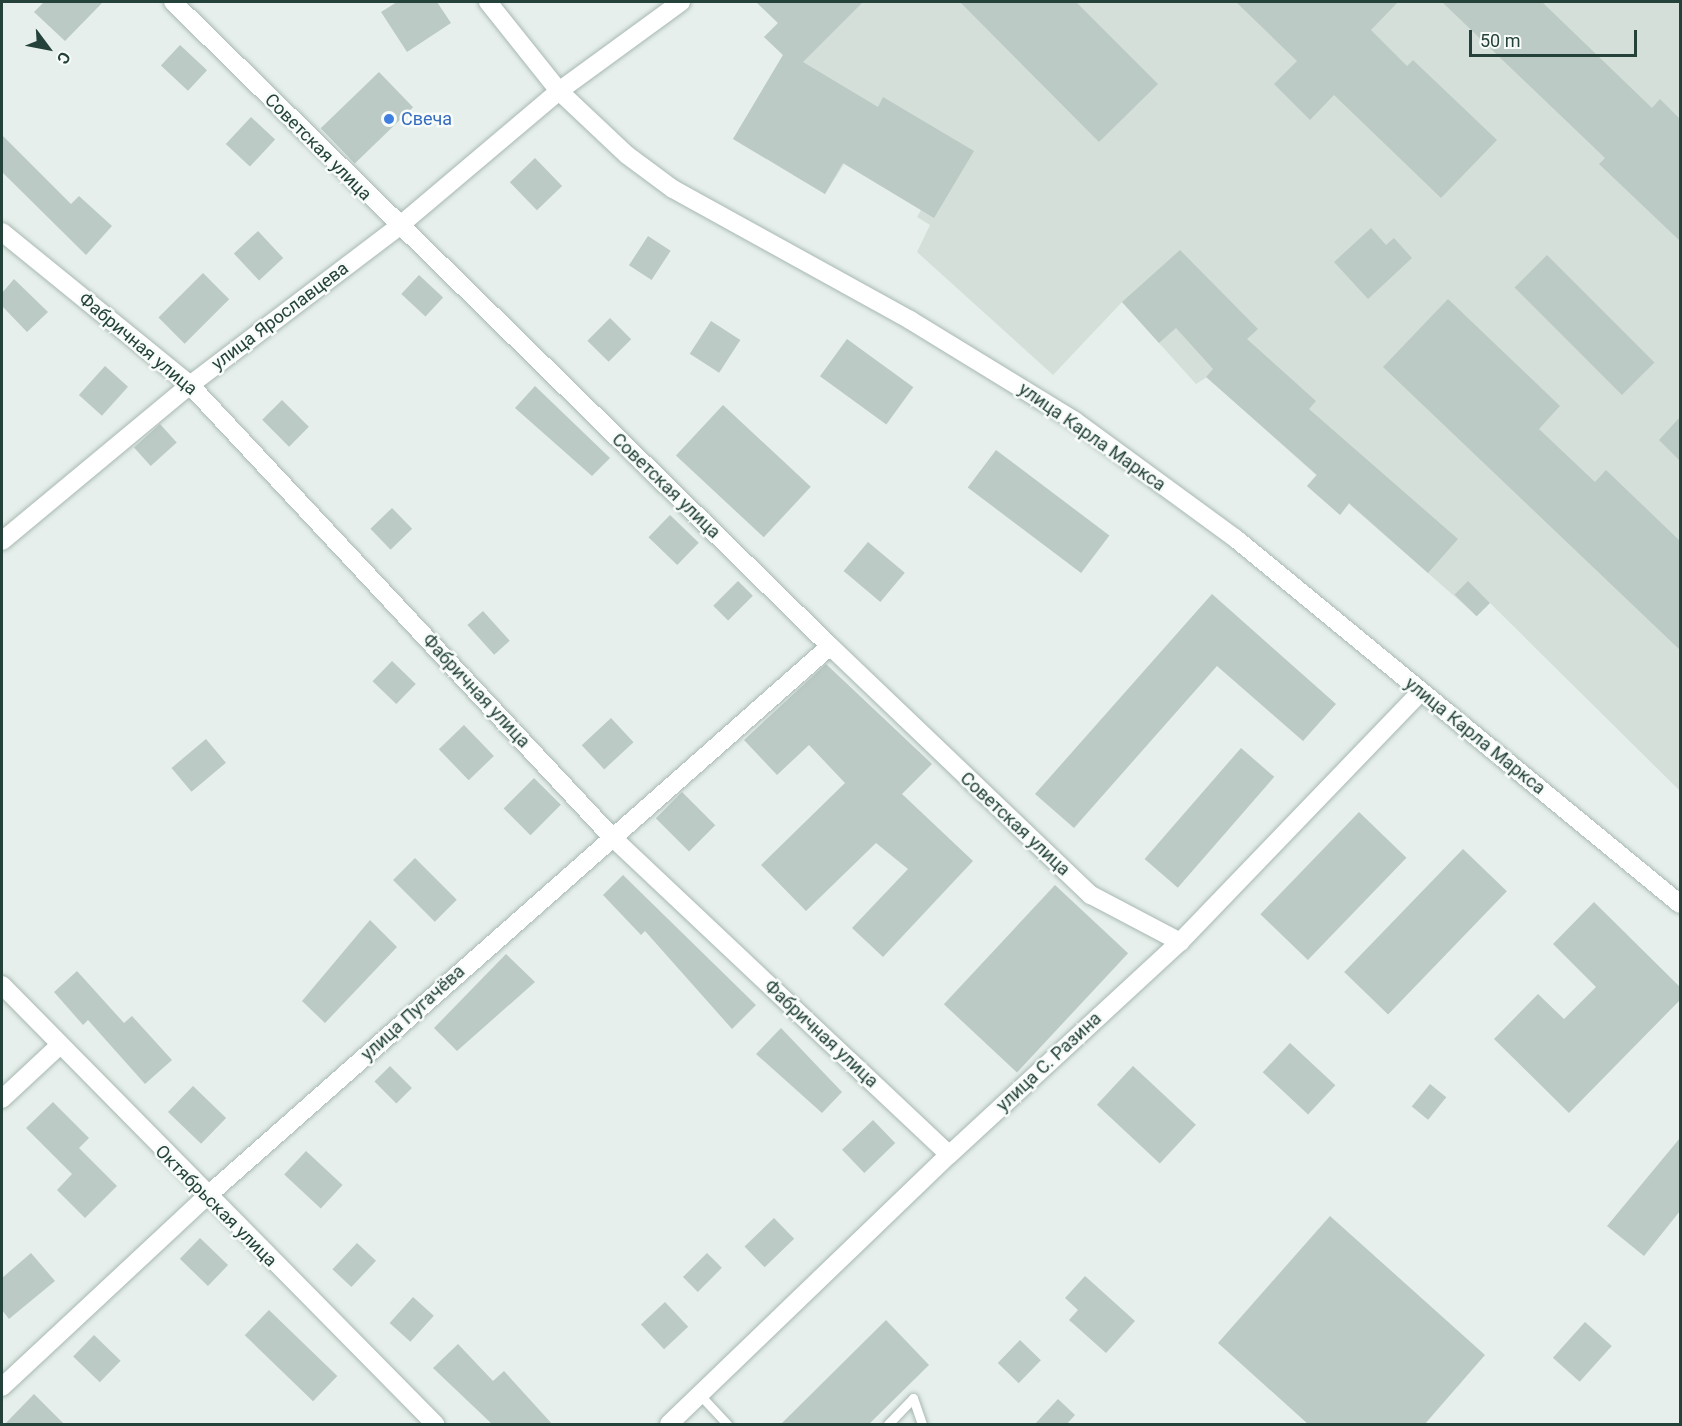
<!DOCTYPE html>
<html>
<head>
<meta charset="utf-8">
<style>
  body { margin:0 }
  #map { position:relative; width:1682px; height:1426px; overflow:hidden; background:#e6efeb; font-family:Roboto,sans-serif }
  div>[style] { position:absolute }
  .built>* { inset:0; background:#d4dfda }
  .building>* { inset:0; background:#bbcac4; transform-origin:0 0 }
  .roads { filter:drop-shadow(0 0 2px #a8b8b2) drop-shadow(0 0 2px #a8b8b2) }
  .lane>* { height:9px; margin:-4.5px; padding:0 4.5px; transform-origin:4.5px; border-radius:4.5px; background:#fff }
  .street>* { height:18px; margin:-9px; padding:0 9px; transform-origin:9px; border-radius:9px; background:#fff }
  .secondary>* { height:18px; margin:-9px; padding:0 9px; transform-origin:9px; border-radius:9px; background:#fff }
  .dots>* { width:16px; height:16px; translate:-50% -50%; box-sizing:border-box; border:3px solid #f7fbf9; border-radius:50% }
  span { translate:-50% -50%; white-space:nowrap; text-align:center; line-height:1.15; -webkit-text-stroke:5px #f7fbf9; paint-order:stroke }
  .shop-label { font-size:18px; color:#366cbe }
  .left { translate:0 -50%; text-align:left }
  .street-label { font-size:18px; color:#24423a }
  .frame { position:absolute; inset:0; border:3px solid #24423a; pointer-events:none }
  .north { position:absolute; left:18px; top:18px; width:60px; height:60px; -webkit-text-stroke:4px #f7fbf9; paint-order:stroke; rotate:122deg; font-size:16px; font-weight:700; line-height:24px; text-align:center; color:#24423a }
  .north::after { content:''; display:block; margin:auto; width:21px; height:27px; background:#24423a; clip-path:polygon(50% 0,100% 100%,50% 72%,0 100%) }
  .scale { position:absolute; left:1469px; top:30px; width:168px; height:27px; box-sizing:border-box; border:3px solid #24423a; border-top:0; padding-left:8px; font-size:18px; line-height:21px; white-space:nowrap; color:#24423a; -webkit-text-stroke:4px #f7fbf9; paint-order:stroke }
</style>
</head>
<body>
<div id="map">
  <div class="built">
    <div style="clip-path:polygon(768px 2px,1680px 2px,1680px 791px,1490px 603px,1477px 616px,1349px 504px,1340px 515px,1307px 486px,1316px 475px,1207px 377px,1196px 384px,1122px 302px,1053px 375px,917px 252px,930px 225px,917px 217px,921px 210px,844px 164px,825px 194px,793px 175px,796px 168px,770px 152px,766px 159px,733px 139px,783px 55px,764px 37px,778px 23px,762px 7px)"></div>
  </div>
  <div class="building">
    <div style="clip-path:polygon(44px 2px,103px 2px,65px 41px,34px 12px)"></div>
    <div style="clip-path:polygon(397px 2px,437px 2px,451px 23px,407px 52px,381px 12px)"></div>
    <div style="clip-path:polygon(756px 2px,863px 2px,803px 62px,878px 107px,883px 97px,974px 151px,934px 218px,843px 163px,825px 194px,733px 139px,783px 55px,764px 37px,778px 23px)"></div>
    <div style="clip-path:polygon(960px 2px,1076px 2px,1158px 84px,1099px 142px)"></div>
    <div style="clip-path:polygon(1236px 2px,1398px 2px,1371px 30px,1407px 66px,1413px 60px,1497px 140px,1441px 198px,1334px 95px,1310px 120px,1274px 84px,1297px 61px)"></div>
    <div style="clip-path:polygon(1442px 2px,1542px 2px,1652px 108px,1660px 99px,1680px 119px,1680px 241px,1599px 164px,1605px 158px)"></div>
    <div style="left:180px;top:45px;width:37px;height:28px;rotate:43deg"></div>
    <div style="left:379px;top:72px;width:49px;height:81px;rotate:46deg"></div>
    <div style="left:251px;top:117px;width:33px;height:37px;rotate:43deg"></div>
    <div style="clip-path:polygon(2px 135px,71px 204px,79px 196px,112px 226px,86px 255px,2px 172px)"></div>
    <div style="left:535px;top:158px;width:39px;height:35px;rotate:46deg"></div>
    <div style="clip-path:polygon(1371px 228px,1386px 245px,1394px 238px,1412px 258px,1368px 299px,1334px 262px)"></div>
    <div style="left:258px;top:231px;width:37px;height:33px;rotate:47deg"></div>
    <div style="left:648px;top:236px;width:27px;height:35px;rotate:33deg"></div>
    <div style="clip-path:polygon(1180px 250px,1258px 329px,1247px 339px,1316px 401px,1309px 409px,1458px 539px,1428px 573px,1349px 503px,1340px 515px,1307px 486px,1317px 475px,1206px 377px,1213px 369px,1176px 328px,1159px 343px,1122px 302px)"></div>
    <div style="left:1547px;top:255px;width:152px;height:46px;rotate:45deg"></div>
    <div style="left:203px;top:273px;width:37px;height:63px;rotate:45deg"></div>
    <div style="left:419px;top:275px;width:33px;height:26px;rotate:43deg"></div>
    <div style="clip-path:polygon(14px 279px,48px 312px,27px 332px,2px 306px,2px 293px)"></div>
    <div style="clip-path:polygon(1448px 299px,1560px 406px,1539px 429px,1595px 482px,1606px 470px,1680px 541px,1680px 650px,1383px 367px)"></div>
    <div style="left:610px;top:318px;width:30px;height:32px;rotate:45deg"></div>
    <div style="left:711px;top:321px;width:35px;height:39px;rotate:33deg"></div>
    <div style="left:847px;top:339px;width:82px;height:46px;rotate:36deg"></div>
    <div style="left:105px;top:366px;width:31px;height:39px;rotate:42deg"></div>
    <div style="clip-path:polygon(535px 386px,610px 458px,592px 476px,515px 408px)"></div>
    <div style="left:282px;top:400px;width:38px;height:28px;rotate:45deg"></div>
    <div style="left:723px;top:405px;width:120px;height:69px;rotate:43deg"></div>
    <div style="clip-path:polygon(1680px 417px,1680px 461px,1659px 440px)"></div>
    <div style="left:160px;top:424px;width:25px;height:35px;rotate:48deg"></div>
    <div style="left:996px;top:450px;width:142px;height:47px;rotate:37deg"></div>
    <div style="left:392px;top:508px;width:29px;height:30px;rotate:46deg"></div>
    <div style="left:670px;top:515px;width:40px;height:31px;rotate:44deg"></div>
    <div style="left:868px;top:542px;width:48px;height:38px;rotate:40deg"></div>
    <div style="left:738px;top:581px;width:21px;height:35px;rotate:45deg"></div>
    <div style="left:1468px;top:581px;width:31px;height:19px;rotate:45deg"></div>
    <div style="clip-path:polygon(1212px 594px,1336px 704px,1303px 741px,1217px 666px,1074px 828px,1035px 794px)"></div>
    <div style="left:483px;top:611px;width:40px;height:21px;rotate:48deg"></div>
    <div style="left:392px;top:661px;width:33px;height:28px;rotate:44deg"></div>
    <div style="clip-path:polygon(826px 664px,932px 764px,902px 794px,973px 861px,883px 957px,852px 928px,908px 869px,876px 843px,806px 911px,761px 865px,845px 783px,809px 745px,777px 775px,744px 740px)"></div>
    <div style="left:611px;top:718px;width:33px;height:40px;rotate:47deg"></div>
    <div style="left:464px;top:725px;width:43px;height:35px;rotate:46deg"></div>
    <div style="left:206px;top:739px;width:31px;height:45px;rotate:50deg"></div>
    <div style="left:1241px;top:748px;width:44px;height:147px;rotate:41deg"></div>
    <div style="left:534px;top:778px;width:38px;height:43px;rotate:45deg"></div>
    <div style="left:682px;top:792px;width:47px;height:37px;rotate:45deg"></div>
    <div style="left:1359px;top:812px;width:66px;height:142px;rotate:44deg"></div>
    <div style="left:1463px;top:849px;width:61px;height:171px;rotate:44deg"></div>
    <div style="left:415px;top:858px;width:59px;height:31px;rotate:45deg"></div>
    <div style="clip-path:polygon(623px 875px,756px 1005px,732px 1029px,645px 931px,641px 935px,603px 895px)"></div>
    <div style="left:1055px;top:885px;width:100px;height:163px;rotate:43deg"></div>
    <div style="clip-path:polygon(1594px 902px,1680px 987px,1680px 1000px,1569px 1113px,1494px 1039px,1538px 994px,1564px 1019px,1596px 987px,1553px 944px)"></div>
    <div style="clip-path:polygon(370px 920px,397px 947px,325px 1023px,302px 1001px)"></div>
    <div style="clip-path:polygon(506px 954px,535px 982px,457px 1051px,434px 1028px)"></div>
    <div style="clip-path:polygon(77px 971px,124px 1023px,132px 1016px,172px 1060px,145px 1084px,88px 1020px,83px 1025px,54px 992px)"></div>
    <div style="clip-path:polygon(781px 1028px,842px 1092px,822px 1113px,756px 1054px)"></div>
    <div style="left:1290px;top:1043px;width:62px;height:40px;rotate:43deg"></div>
    <div style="left:390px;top:1066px;width:31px;height:22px;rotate:45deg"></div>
    <div style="left:1133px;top:1066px;width:86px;height:53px;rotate:43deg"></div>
    <div style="left:1430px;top:1084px;width:21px;height:29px;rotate:39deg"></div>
    <div style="left:193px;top:1086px;width:46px;height:36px;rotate:44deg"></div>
    <div style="clip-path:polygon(53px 1102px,89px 1138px,79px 1148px,117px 1186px,85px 1218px,57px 1190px,72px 1174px,26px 1128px)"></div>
    <div style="left:873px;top:1120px;width:32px;height:43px;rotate:46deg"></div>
    <div style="clip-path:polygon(1680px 1138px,1680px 1211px,1644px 1256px,1607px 1226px)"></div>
    <div style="left:306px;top:1151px;width:50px;height:32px;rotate:43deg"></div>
    <div style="clip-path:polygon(1330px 1216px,1485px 1355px,1424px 1425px,1309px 1425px,1218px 1343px)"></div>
    <div style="left:774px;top:1218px;width:29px;height:41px;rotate:46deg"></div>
    <div style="left:200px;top:1238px;width:39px;height:29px;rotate:44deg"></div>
    <div style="left:357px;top:1243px;width:26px;height:36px;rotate:43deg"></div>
    <div style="clip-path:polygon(31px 1253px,55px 1281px,9px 1319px,2px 1310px,2px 1278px)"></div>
    <div style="left:707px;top:1253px;width:21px;height:34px;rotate:45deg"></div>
    <div style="clip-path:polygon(1085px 1276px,1135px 1321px,1106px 1353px,1069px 1320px,1078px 1310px,1065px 1298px)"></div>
    <div style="left:413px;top:1297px;width:28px;height:35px;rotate:42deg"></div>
    <div style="left:665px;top:1302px;width:34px;height:33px;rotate:47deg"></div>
    <div style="left:269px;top:1310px;width:95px;height:35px;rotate:44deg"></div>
    <div style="clip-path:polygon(886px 1320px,929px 1365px,868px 1425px,780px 1425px)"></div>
    <div style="left:1585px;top:1322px;width:36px;height:48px;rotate:42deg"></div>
    <div style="left:94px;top:1335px;width:37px;height:30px;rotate:44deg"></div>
    <div style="left:1020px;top:1340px;width:29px;height:32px;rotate:44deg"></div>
    <div style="clip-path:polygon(458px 1344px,493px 1381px,504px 1371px,553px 1425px,493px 1425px,433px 1368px)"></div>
    <div style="clip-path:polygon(34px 1394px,65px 1425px,4px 1425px)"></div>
    <div style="clip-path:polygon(1058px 1399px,1075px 1415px,1066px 1425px,1034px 1425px)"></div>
  </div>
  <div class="roads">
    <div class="lane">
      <div style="left:700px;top:1395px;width:40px;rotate:47deg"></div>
      <div style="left:888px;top:1424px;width:36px;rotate:-46deg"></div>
      <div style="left:913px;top:1398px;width:28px;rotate:71deg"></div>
    </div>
    <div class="street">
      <div style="left:173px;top:2px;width:920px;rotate:44.43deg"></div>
      <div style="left:2px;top:232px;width:242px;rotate:39.1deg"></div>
      <div style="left:190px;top:385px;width:618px;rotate:46.97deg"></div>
      <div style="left:612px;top:837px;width:463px;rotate:43.3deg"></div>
      <div style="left:2px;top:541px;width:244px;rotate:-39.7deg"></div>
      <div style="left:190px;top:385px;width:261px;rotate:-37.2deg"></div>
      <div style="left:398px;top:227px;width:211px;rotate:-40.2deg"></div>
      <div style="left:2px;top:985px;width:617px;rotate:45.39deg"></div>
      <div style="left:2px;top:1099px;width:79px;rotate:-43deg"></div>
      <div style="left:669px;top:1424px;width:388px;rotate:-43.9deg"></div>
      <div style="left:949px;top:1155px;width:314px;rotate:-42.7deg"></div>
    </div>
    <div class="secondary">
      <div style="left:488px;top:2px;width:114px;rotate:51.4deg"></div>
      <div style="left:559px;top:91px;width:93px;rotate:43.3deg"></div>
      <div style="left:627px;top:155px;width:57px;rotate:36.5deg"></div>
      <div style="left:673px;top:189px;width:271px;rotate:28.9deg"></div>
      <div style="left:910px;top:320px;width:193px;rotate:31.5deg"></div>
      <div style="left:1075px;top:421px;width:198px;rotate:36.2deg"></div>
      <div style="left:1235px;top:538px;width:576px;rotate:39.44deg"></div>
      <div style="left:559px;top:91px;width:151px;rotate:-36.1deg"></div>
      <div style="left:2px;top:1387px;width:279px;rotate:-43deg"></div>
      <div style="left:206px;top:1197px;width:832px;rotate:-41.44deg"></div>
      <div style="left:830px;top:646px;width:361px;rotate:43.7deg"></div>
      <div style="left:1091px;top:895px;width:101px;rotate:27.8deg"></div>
      <div style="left:1180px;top:942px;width:347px;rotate:-46.1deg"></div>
    </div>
  </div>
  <div class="dots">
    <div style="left:389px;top:119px;background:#3f7fe0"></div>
  </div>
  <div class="shop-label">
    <span class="left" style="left:401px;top:119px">Свеча</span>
  </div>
  <div class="street-label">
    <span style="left:318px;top:147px;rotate:45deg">Советская улица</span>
    <span style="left:280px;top:316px;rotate:-37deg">улица Ярославцева</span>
    <span style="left:138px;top:344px;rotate:40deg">Фабричная улица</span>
    <span style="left:1092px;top:437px;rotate:35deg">улица Карла Маркса</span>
    <span style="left:666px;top:486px;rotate:44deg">Советская улица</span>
    <span style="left:476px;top:691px;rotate:47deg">Фабричная улица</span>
    <span style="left:1475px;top:736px;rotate:39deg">улица Карла Маркса</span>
    <span style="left:1015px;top:824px;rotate:43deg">Советская улица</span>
    <span style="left:413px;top:1013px;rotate:-42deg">улица Пугачёва</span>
    <span style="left:821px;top:1034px;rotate:43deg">Фабричная улица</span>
    <span style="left:1049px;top:1062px;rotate:-43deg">улица С. Разина</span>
    <span style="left:216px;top:1206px;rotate:45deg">Октябрьская улица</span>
  </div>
  <div class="frame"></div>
  <div class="north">С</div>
  <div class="scale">50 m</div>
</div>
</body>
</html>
